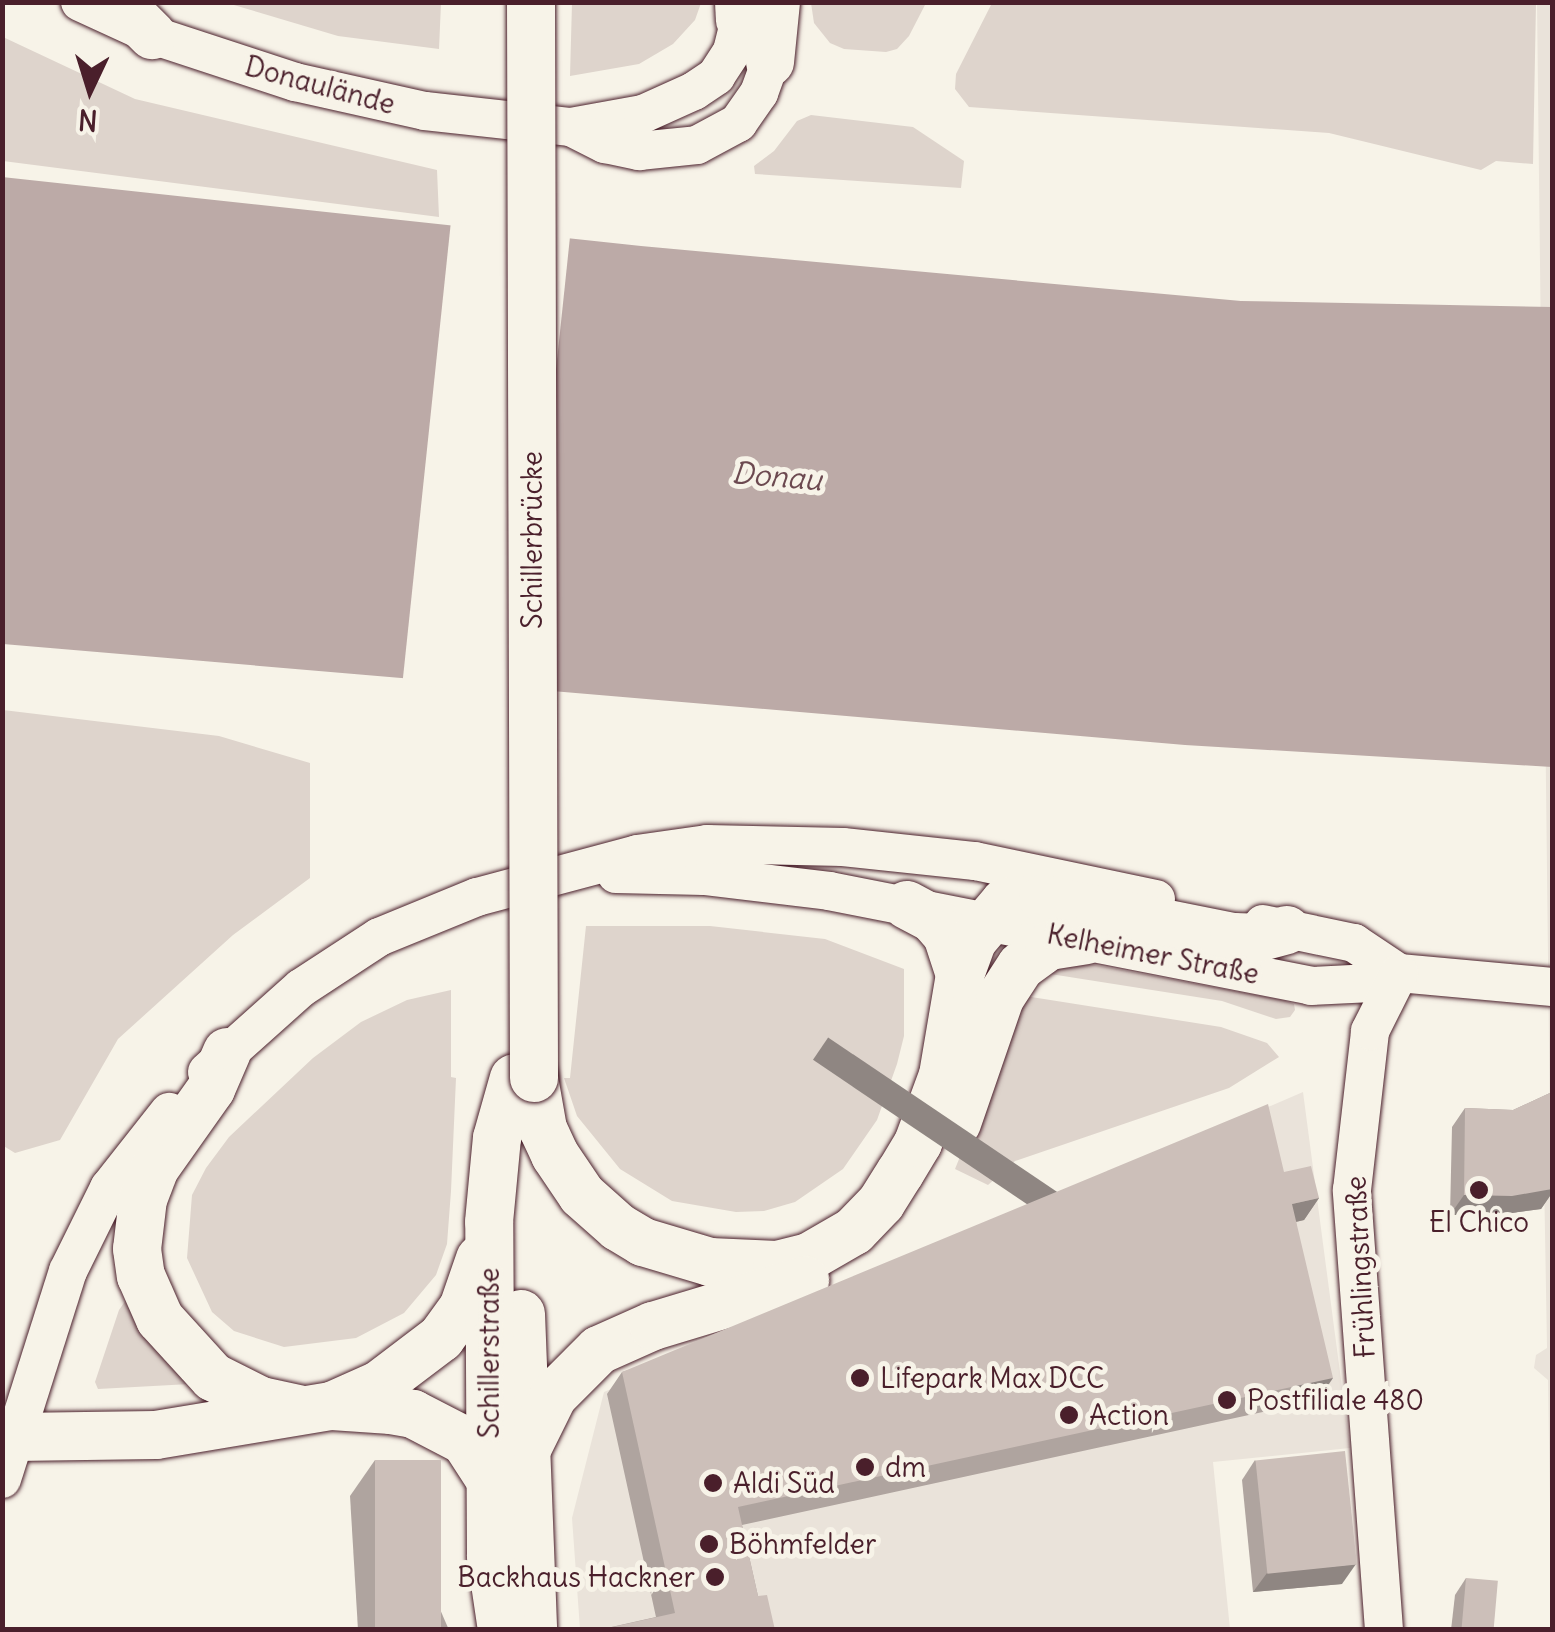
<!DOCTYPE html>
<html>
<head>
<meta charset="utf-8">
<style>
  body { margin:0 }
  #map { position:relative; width:1555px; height:1632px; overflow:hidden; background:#f7f3e8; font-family:Delius,sans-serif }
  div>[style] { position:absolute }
  .built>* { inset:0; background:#eae3da }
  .green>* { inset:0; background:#ded4cc }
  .water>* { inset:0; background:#bcaaa7 }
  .pier>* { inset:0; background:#f7f3e8; transform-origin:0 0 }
  .roads { filter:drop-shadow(0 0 2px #4a1f2b) drop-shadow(0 0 2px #4a1f2b) }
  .minor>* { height:38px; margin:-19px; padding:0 19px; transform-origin:19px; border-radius:19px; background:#f7f3e8 }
  .major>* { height:48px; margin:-24px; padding:0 24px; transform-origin:24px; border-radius:24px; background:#f7f3e8 }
  .bridges { filter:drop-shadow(0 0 2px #4a1f2b) drop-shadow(0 0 2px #4a1f2b) }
  .major-bridge>* { height:48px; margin:-24px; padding:0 24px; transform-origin:24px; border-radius:24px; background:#f7f3e8 }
  .wall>* { inset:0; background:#afa49f }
  .shaded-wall>* { inset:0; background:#8f8682; transform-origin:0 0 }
  .building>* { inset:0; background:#ccbfb9; transform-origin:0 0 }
  .dots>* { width:28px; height:28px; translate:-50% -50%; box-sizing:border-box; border:5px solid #f7f3e8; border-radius:50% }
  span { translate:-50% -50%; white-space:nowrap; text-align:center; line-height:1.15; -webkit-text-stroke:10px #f7f3e8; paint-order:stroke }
  .street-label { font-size:28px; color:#4a1f2b }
  .poi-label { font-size:28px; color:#4a1f2b }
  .left { translate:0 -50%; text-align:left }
  .right { translate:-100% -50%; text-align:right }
  .water-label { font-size:30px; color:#6c4950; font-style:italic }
  .frame { position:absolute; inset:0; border:5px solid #4a1f2b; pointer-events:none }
  .north { position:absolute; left:40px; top:40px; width:100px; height:100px; -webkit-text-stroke:8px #f7f3e8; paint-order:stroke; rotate:184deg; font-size:28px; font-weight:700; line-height:40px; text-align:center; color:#4a1f2b }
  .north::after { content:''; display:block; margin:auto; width:35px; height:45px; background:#4a1f2b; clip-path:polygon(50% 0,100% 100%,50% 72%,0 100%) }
</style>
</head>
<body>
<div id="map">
  <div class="built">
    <div style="clip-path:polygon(1552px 2px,1552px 1629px,1548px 1380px,1534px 1368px,1536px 1355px,1547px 1348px,1544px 1174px,1550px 1132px,1537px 3px)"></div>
    <div style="clip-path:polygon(1303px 1092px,1350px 1448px,1213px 1462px,1230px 1629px,580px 1629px,572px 1518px,604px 1392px)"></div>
  </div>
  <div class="green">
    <div style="clip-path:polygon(227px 3px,441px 3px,439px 49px,338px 36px)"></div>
    <div style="clip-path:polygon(572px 3px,572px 2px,701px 3px,695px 20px,673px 44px,639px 64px,570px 76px)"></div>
    <div style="clip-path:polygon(811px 3px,811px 2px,926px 3px,909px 36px,897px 49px,886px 52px,844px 49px,830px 43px,814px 23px)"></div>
    <div style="clip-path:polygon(992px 3px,1536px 3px,1533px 164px,1496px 161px,1481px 170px,1329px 133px,969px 107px,955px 89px,956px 74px)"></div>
    <div style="clip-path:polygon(3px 37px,135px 99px,437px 170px,439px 217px,3px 161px)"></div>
    <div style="clip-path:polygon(811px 115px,913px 127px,964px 161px,961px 188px,755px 174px,754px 166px,774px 151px,797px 121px)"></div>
    <div style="clip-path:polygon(3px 710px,219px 736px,310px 763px,310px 878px,233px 935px,118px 1039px,60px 1140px,15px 1153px,2px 1145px)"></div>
    <div style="clip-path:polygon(586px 926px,710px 926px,825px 939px,904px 969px,904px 1036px,897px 1064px,877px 1120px,843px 1169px,795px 1202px,764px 1211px,736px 1212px,672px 1201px,620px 1169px,577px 1116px,564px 1078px,570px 1078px)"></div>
    <div style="clip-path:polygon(1084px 963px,1283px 1000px,1294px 1004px,1295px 1010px,1290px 1017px,1276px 1019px,1222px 1001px,1044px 973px,1051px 967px)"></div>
    <div style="clip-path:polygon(451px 990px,451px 1077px,456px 1078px,451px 1191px,447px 1244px,436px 1275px,404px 1313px,356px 1338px,284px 1347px,234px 1331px,212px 1312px,187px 1258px,192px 1195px,206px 1168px,229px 1137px,313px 1058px,361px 1022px,407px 1000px)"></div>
    <div style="clip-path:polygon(1025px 996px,1221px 1027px,1267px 1043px,1279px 1057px,1229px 1088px,1015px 1161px,988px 1185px,955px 1169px)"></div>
    <div style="clip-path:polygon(131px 1293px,190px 1384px,98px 1389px,95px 1382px,119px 1310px)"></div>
  </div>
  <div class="water">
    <div style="clip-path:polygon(2px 177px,641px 246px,1241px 301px,1552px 307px,1552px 767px,1185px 745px,3px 644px)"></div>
  </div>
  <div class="pier">
    <div style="left:451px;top:221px;width:120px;height:465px;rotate:6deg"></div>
  </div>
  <div class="roads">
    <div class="minor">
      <div style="left:80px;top:2px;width:79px;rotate:24.6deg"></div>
      <div style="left:152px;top:35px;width:151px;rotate:18.2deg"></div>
      <div style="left:295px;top:82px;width:133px;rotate:12.6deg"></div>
      <div style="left:425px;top:111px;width:147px;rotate:6.3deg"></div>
      <div style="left:571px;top:127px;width:73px;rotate:-10.2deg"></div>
      <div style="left:643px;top:114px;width:56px;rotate:-24.3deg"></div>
      <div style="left:694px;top:91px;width:27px;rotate:-34deg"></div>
      <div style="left:716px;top:76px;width:30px;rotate:-57deg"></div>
      <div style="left:732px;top:51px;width:32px;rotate:-76deg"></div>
      <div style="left:573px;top:128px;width:36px;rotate:27deg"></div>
      <div style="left:605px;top:144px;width:35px;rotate:12deg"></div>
      <div style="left:639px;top:151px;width:58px;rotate:-5.9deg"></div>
      <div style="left:697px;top:145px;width:47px;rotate:-28.2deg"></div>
      <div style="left:738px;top:123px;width:37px;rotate:-55deg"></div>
      <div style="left:759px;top:93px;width:33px;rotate:-70deg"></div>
      <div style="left:616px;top:874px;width:88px;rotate:1.3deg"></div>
      <div style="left:704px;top:876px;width:126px;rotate:6.8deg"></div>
      <div style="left:829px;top:891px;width:491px;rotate:11.1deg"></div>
      <div style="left:1311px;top:986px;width:61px;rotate:-2.8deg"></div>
      <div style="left:1372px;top:983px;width:29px;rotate:-20deg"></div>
      <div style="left:1399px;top:973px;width:154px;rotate:5.2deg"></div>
      <div style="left:1263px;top:924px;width:93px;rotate:11.8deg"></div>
      <div style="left:1354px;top:943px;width:54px;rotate:33.7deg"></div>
      <div style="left:207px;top:1072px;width:126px;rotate:-41.8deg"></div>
      <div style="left:301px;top:988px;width:93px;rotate:-33.2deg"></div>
      <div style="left:379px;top:937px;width:106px;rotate:-22.2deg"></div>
      <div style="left:477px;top:897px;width:166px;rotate:-15deg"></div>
      <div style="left:637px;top:854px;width:71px;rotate:-8.1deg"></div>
      <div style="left:707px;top:844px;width:136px;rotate:1.3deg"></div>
      <div style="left:843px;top:847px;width:133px;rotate:6.1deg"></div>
      <div style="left:975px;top:861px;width:185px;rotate:11.9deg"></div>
      <div style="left:2px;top:1479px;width:218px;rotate:-72.4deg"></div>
      <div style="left:68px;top:1271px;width:93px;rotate:-63.7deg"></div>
      <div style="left:109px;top:1188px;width:97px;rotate:-51.7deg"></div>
      <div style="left:1384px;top:1630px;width:441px;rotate:-94.2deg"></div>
      <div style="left:1352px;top:1190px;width:160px;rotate:-83.5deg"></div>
      <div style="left:1370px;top:1031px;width:65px;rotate:-63.4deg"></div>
    </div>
    <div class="major">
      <div style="left:119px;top:2px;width:47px;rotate:45deg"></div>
      <div style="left:739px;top:2px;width:18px;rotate:87deg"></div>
      <div style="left:770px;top:62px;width:60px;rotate:-84.3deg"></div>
      <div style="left:907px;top:905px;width:30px;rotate:28deg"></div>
      <div style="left:933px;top:919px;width:21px;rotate:49deg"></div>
      <div style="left:947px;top:935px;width:42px;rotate:72deg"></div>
      <div style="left:227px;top:1052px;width:40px;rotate:113.4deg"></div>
      <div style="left:211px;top:1089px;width:97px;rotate:125.3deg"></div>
      <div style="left:155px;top:1168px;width:33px;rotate:111deg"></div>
      <div style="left:143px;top:1199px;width:50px;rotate:96.8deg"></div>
      <div style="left:137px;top:1249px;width:27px;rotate:82deg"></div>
      <div style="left:141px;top:1276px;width:47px;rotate:66.2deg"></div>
      <div style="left:160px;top:1319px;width:79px;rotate:47.6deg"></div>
      <div style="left:213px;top:1377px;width:54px;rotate:26.6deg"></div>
      <div style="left:261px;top:1401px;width:39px;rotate:12deg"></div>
      <div style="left:534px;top:1078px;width:52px;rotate:80deg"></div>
      <div style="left:543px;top:1129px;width:29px;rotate:65deg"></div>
      <div style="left:555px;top:1155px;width:48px;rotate:56deg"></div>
      <div style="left:582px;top:1195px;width:48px;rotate:41.6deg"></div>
      <div style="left:618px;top:1227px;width:29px;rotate:31deg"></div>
      <div style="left:643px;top:1242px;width:70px;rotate:16.6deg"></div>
      <div style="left:710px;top:1262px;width:67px;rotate:2.6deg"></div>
      <div style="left:777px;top:1265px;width:33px;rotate:-14deg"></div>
      <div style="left:809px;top:1257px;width:52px;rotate:-30deg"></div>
      <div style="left:854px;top:1231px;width:39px;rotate:-46deg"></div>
      <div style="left:881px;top:1203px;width:36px;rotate:-58deg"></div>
      <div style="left:900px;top:1173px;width:35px;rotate:-59deg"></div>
      <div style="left:918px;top:1143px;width:72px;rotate:-69.8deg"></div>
      <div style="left:943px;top:1075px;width:101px;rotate:-80.4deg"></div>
      <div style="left:960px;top:975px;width:37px;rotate:-70deg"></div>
      <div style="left:973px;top:940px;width:50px;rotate:-49.9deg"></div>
      <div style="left:1005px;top:902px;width:38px;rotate:-5deg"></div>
      <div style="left:1043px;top:899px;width:195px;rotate:11.3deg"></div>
      <div style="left:1234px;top:937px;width:23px;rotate:2deg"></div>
      <div style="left:1257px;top:938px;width:31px;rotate:-15deg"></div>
      <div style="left:957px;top:1123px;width:132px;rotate:-71deg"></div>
      <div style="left:1000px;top:998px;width:38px;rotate:-57deg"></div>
      <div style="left:1021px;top:966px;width:34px;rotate:-36deg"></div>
      <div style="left:1049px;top:946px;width:37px;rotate:-9deg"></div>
      <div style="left:521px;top:1314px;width:316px;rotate:87.8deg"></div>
      <div style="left:332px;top:1406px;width:51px;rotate:-24.1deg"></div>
      <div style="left:379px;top:1385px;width:78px;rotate:-37.2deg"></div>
      <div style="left:441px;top:1338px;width:37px;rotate:-54deg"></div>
      <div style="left:463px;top:1308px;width:52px;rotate:-70.9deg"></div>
      <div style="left:15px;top:1437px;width:141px;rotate:-0.8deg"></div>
      <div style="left:156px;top:1435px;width:178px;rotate:-9.4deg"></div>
      <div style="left:332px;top:1406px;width:59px;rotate:3.9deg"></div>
      <div style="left:391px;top:1410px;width:22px;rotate:10deg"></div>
      <div style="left:413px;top:1414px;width:59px;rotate:27.4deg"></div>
      <div style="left:465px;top:1441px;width:44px;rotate:57deg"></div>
      <div style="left:525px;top:1453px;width:64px;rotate:-63.8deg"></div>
      <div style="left:553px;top:1396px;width:65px;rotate:-45deg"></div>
      <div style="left:599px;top:1350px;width:59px;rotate:-24deg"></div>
      <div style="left:653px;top:1326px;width:159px;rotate:-16.8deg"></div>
      <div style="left:502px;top:1630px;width:75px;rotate:-98.5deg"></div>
      <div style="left:491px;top:1556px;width:334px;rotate:-90.3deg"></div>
      <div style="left:489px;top:1222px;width:84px;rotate:-84.6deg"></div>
      <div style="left:497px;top:1138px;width:62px;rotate:-74.2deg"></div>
    </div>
  </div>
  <div class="bridges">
    <div class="major-bridge">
      <div style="left:531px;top:2px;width:1076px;rotate:89.84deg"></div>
    </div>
  </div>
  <div class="wall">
    <div style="clip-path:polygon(1552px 1092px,1552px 1193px,1541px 1209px,1498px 1215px,1450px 1215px,1452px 1127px,1465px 1108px,1513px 1110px)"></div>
    <div style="clip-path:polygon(1284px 1172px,1319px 1198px,1304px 1220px,1296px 1222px,1318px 1400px,742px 1525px,758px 1596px,775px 1630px,598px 1630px,656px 1617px,607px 1394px,622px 1372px)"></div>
    <div style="clip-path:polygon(375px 1460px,449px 1630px,358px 1630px,350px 1496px)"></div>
    <div style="clip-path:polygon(1255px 1460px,1342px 1584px,1253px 1592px,1242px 1480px)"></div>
    <div style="clip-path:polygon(1466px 1578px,1494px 1630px,1451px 1630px,1455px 1595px)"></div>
  </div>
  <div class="shaded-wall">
    <div style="clip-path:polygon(1552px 1189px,1552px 1193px,1541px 1209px,1498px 1215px,1450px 1215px,1464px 1195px)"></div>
    <div style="clip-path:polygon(1319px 1198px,1304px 1220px,1277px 1226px,1292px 1204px)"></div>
    <div style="left:1333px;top:1378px;width:27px;height:609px;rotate:124deg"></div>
    <div style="clip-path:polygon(1356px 1564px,1342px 1584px,1253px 1592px,1267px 1573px)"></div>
  </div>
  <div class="building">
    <div style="clip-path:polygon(1552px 1092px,1552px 1189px,1512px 1196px,1464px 1195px,1465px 1108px,1513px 1110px)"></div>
    <div style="clip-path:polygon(1268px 1104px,1284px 1172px,1311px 1166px,1319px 1198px,1292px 1204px,1333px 1378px,738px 1507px,758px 1596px,767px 1595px,775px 1630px,599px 1630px,675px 1613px,622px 1372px)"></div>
    <div style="left:1345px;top:1451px;width:114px;height:90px;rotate:84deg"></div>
    <div style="left:375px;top:1460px;width:66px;height:170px"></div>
    <div style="left:1466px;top:1578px;width:32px;height:52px;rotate:5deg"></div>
  </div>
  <div class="dots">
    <div style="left:1479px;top:1190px;background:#4a1f2b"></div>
    <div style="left:860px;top:1378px;background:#4a1f2b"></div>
    <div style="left:1227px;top:1400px;background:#4a1f2b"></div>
    <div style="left:1069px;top:1415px;background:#4a1f2b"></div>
    <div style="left:865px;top:1467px;background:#4a1f2b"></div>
    <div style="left:713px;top:1483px;background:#4a1f2b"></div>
    <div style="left:709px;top:1544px;background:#4a1f2b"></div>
    <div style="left:715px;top:1577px;background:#4a1f2b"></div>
  </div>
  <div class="street-label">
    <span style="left:320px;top:85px;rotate:15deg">Donaulände</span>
    <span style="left:532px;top:540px;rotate:-90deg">Schillerbrücke</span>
    <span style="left:1153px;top:954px;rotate:11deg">Kelheimer Straße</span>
    <span style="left:1360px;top:1267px;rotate:-93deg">Frühlingstraße</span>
    <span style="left:489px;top:1353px;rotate:-90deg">Schillerstraße</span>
  </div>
  <div class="poi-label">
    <span style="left:1479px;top:1222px">El Chico</span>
    <span class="left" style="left:880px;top:1378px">Lifepark Max DCC</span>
    <span class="left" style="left:1247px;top:1400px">Postfiliale 480</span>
    <span class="left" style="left:1089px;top:1415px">Action</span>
    <span class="left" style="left:885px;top:1467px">dm</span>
    <span class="left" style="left:733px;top:1483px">Aldi Süd</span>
    <span class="left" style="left:729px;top:1544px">Böhmfelder</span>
    <span class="right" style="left:695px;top:1577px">Backhaus Hackner</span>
  </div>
  <div class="water-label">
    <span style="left:777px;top:476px;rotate:5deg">Donau</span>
  </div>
  <div class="frame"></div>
  <div class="north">N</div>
</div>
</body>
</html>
